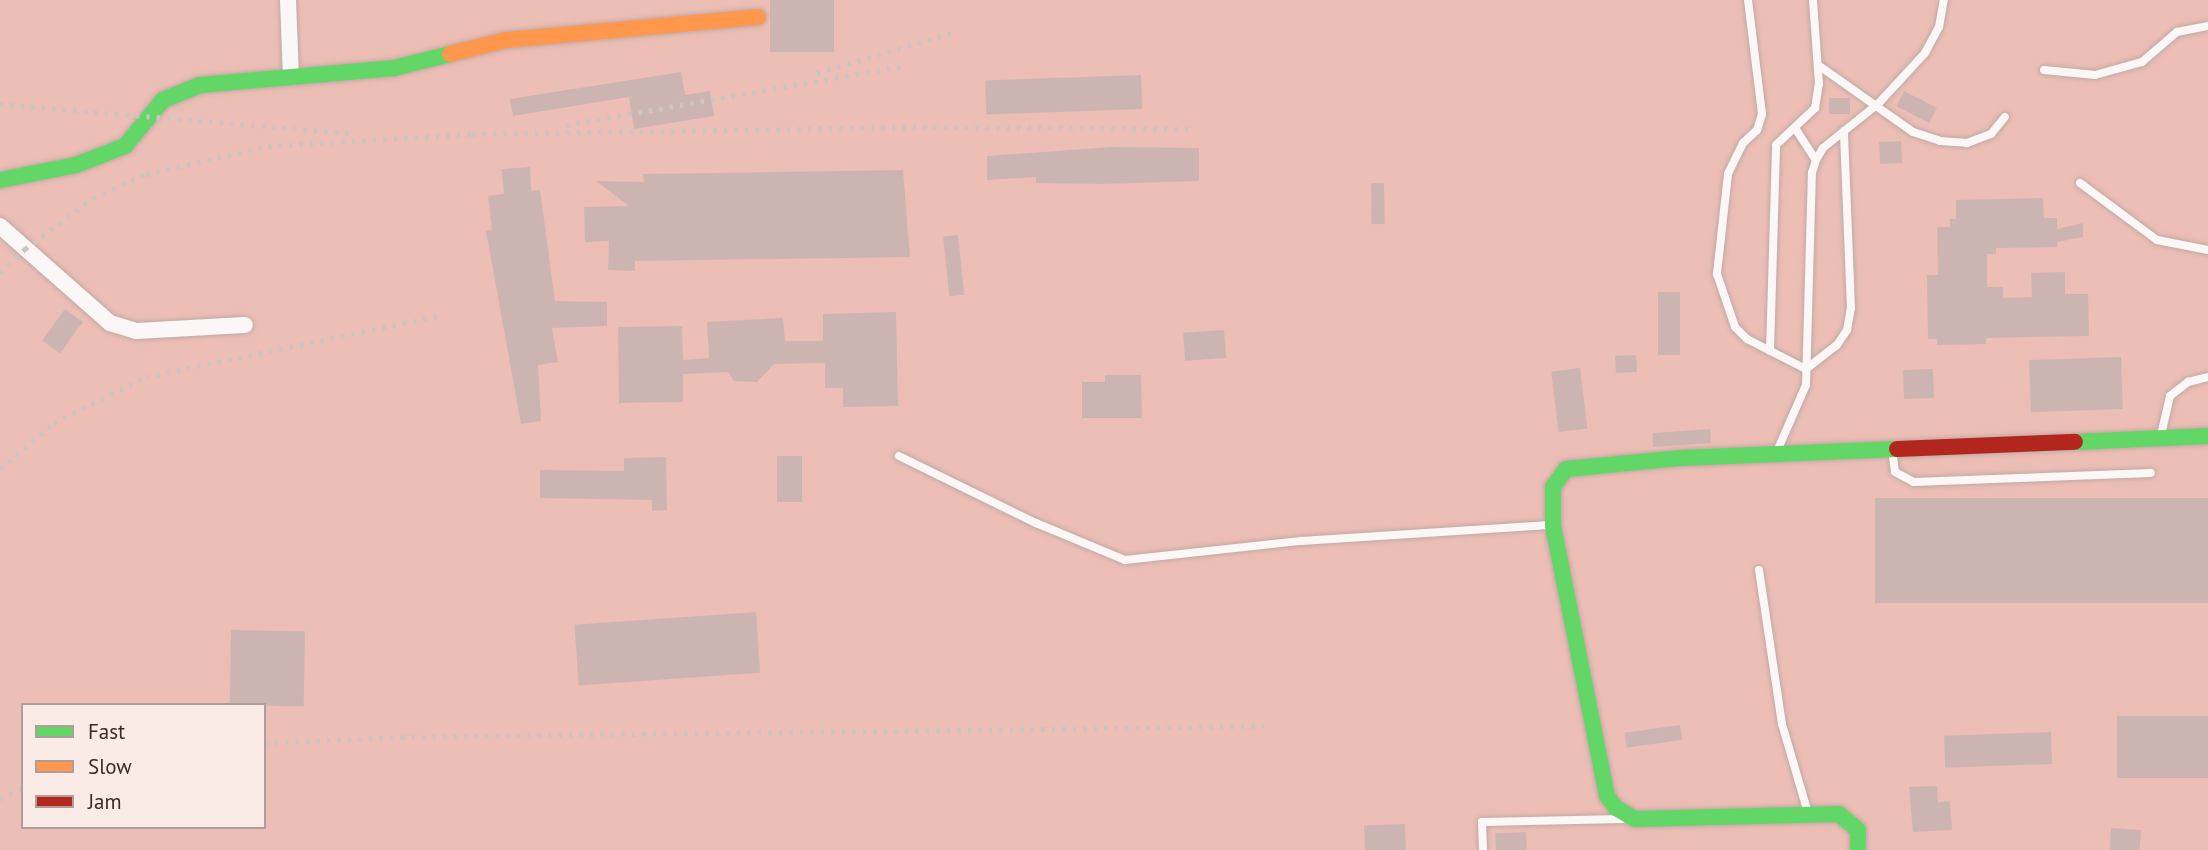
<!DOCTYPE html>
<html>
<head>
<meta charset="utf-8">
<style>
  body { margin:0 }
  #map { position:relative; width:2208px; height:850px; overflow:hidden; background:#e6cac4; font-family:"PT Sans",sans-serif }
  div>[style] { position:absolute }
  .built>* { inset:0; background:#edbeb5 }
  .building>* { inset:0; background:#ccb5b1; transform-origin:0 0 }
  .roads { filter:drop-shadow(0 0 2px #c0aaa5) drop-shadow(0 0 2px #c0aaa5) }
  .lane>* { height:8px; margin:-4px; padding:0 4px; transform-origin:4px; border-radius:4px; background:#fbf7f6 }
  .street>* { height:16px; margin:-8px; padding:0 8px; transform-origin:8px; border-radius:8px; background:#fbf7f6 }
  .fast>* { height:16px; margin:-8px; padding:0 8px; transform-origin:8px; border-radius:8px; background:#63d668 }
  .slow>* { height:16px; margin:-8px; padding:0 8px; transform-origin:8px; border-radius:8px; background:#ff974d }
  .jam>* { height:16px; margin:-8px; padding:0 8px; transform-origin:8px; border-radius:8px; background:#b3261e }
  .rail>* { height:5px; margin-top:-2.5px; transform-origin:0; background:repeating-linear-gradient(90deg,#ccc4c2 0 3.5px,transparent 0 10.5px) }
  span { translate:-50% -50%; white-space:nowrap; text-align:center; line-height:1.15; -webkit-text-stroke:6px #fbebe7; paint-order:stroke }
  .legend { position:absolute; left:21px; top:703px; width:245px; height:126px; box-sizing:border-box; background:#fbebe7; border:2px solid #af9d99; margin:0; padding:9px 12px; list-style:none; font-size:21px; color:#3e2925 }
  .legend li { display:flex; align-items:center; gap:14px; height:35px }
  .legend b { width:35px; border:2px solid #af9d99 }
</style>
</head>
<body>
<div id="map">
  <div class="built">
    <div style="clip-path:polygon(evenodd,0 0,2208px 0,2208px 850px,0 850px,0 0,23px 705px,264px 705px,264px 827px,23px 827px,23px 705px)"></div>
  </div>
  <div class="building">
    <div style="left:770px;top:0;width:64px;height:52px"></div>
    <div style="clip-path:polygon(681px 72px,685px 95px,710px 91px,714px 116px,634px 129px,629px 97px,513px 116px,510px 99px)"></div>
    <div style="left:1141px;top:75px;width:34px;height:156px;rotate:88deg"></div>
    <div style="left:1904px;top:91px;width:37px;height:17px;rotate:27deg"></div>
    <div style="left:1829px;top:98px;width:21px;height:16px"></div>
    <div style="left:1901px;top:141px;width:22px;height:22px;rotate:87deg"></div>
    <div style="clip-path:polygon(1111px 147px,1199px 148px,1199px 181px,1101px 184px,1036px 183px,1036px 177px,987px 180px,987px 156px)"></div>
    <div style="clip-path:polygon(530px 167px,531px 191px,540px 190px,555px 301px,607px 302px,607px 326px,552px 328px,558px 362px,538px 365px,541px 421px,521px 424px,486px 231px,492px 230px,488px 196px,504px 194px,502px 169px)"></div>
    <div style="clip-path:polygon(903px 170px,910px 257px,635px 261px,635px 271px,608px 270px,609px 241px,585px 242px,584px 207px,629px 206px,596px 181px,644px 182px,643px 174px)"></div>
    <div style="left:1384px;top:183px;width:41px;height:13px;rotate:89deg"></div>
    <div style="clip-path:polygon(2043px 198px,2044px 218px,2057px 218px,2057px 229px,2083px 223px,2083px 237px,2057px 242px,2057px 247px,1996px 248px,1996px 254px,1987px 254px,1987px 287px,2003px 287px,2003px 298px,2032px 297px,2031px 273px,2065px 272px,2065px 294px,2088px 294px,2089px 336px,1986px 338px,1986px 344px,1937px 345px,1937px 339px,1928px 339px,1927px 275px,1938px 275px,1937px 227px,1950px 227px,1950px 219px,1956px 219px,1956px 200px)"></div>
    <div style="left:958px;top:235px;width:60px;height:15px;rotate:84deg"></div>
    <div style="left:1658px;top:292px;width:22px;height:63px"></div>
    <div style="left:65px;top:309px;width:22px;height:39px;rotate:36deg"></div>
    <div style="clip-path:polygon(896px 312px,898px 406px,843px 407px,843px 388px,825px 388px,825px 363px,774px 364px,757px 382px,734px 381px,728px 372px,683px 374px,683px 402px,619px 403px,618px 327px,682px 326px,683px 360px,709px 358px,707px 322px,783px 318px,785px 341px,823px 341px,823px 314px)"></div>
    <div style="left:1224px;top:330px;width:28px;height:41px;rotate:86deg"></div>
    <div style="left:1636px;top:355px;width:17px;height:21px;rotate:87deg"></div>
    <div style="left:2121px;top:357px;width:52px;height:92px;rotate:88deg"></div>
    <div style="left:1580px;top:368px;width:61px;height:29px;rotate:83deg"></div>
    <div style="left:1933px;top:369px;width:29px;height:30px;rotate:88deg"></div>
    <div style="clip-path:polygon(1105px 375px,1141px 375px,1142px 418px,1082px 418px,1082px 382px,1105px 382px)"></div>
    <div style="left:1710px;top:429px;width:14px;height:58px;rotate:86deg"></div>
    <div style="left:777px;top:456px;width:25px;height:46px"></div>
    <div style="clip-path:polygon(666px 457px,667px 510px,652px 511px,652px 500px,540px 498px,540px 470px,624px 471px,624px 458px)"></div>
    <div style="left:2208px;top:498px;width:105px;height:333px;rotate:90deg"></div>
    <div style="left:756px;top:612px;width:61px;height:182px;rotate:86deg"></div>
    <div style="left:231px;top:630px;width:74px;height:75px;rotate:1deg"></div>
    <div style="left:2208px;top:716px;width:62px;height:91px;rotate:90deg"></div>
    <div style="left:1680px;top:725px;width:15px;height:56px;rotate:82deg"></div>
    <div style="left:2051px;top:732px;width:32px;height:107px;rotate:88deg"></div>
    <div style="clip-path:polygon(1937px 786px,1938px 802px,1950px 801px,1952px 830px,1913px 832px,1909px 787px)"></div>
    <div style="left:1405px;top:824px;width:26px;height:41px;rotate:88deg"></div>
    <div style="left:2111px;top:828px;width:30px;height:22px;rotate:4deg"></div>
    <div style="left:1526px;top:832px;width:18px;height:31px;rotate:87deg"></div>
  </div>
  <div class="roads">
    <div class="lane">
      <div style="left:1748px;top:0;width:115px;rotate:83deg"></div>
      <div style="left:1762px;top:114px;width:17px;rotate:107deg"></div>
      <div style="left:1757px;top:130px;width:19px;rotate:137deg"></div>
      <div style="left:1743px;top:143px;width:34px;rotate:116deg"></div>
      <div style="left:1728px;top:174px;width:101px;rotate:96.3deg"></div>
      <div style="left:1717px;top:274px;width:56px;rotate:71.2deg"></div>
      <div style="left:1735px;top:327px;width:17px;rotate:45deg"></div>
      <div style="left:1747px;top:339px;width:66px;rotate:27deg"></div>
      <div style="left:1806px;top:369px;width:39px;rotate:-38deg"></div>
      <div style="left:1837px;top:345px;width:18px;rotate:-56deg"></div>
      <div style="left:1847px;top:330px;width:22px;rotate:-80deg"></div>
      <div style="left:1851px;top:308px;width:177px;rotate:-92.3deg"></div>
      <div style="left:1818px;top:65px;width:116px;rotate:35.2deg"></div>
      <div style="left:1913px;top:132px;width:28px;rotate:18deg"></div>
      <div style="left:1940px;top:141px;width:27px;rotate:4deg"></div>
      <div style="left:1967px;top:143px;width:26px;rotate:-21deg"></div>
      <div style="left:1991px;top:134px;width:22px;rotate:-51deg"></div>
      <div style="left:2044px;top:70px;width:51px;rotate:5.6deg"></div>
      <div style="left:2095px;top:75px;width:49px;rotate:-15.5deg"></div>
      <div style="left:2142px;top:62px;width:46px;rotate:-40.6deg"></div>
      <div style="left:2177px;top:32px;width:32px;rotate:-11deg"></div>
      <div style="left:1795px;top:128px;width:38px;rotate:57deg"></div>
      <div style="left:2080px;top:183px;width:96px;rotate:36.5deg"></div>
      <div style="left:2157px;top:240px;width:52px;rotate:11.1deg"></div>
      <div style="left:1770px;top:351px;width:206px;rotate:-88.3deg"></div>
      <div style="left:1776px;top:145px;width:54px;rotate:-43.5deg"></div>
      <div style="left:1815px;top:108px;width:24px;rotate:-81deg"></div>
      <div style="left:1819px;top:84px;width:84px;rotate:-94.1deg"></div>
      <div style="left:2161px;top:435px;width:40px;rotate:-77deg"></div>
      <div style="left:2170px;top:396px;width:23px;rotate:-38deg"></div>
      <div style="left:2188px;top:382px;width:21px;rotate:-14deg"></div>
      <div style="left:1778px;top:449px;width:70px;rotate:-66.4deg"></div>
      <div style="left:1806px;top:385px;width:212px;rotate:-88.4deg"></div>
      <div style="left:1812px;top:173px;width:14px;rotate:-73deg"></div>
      <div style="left:1816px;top:160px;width:14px;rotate:-60deg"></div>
      <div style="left:1823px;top:148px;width:70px;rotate:-38.7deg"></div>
      <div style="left:1878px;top:104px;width:69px;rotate:-47.3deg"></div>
      <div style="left:1925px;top:53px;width:30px;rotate:-62deg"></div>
      <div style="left:1939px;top:27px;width:27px;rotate:-80deg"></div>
      <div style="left:1892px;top:450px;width:22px;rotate:82deg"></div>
      <div style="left:1895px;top:472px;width:21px;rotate:28deg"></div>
      <div style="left:1914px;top:482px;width:237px;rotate:-2.2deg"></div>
      <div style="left:899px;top:456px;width:153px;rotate:26.1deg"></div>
      <div style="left:1036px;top:523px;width:96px;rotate:22.6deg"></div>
      <div style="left:1125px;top:560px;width:177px;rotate:-6.2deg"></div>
      <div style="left:1301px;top:541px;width:251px;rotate:-3.7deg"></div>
      <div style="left:1759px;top:570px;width:156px;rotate:81.5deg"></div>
      <div style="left:1782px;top:724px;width:93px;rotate:73.7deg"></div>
      <div style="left:1483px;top:850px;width:28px;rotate:-92deg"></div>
      <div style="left:1482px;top:822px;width:140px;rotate:-1.2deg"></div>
    </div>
    <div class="street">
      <div style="left:288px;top:0;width:77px;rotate:87.8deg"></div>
      <div style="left:0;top:226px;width:147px;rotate:41.4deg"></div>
      <div style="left:110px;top:323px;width:27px;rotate:17deg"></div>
      <div style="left:136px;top:331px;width:109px;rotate:-3.2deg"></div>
    </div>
    <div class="fast">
      <div style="left:0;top:180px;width:77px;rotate:-11.2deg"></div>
      <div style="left:76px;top:165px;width:53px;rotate:-21.2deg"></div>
      <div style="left:125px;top:146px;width:60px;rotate:-50.4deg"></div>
      <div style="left:163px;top:100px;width:40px;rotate:-22deg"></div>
      <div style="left:200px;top:85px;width:195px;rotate:-5deg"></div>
      <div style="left:394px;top:68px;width:58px;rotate:-14deg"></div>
      <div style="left:2075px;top:442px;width:133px;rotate:-2.6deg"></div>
      <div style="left:1858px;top:850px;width:20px;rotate:-90deg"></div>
      <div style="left:1858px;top:830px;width:25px;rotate:-140deg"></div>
      <div style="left:1839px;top:814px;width:204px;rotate:178.6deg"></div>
      <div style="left:1635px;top:819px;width:22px;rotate:-150deg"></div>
      <div style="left:1616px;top:808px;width:15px;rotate:-127deg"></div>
      <div style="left:1607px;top:796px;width:276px;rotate:-101.3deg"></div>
      <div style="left:1553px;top:525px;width:38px;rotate:-90deg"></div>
      <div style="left:1553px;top:487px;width:22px;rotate:-54deg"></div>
      <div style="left:1566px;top:469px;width:116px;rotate:-5.5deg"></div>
      <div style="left:1681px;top:458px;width:216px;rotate:-2.4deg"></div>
    </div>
    <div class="slow">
      <div style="left:450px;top:54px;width:58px;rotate:-14deg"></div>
      <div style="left:506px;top:40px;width:253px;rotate:-5.2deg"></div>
    </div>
    <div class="jam">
      <div style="left:1897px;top:449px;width:178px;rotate:-2.3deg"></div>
    </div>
  </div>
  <div class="rail">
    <div style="left:817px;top:73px;width:141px;rotate:-16.5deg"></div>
    <div style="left:0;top:104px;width:350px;rotate:4.8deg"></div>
    <div style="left:566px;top:125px;width:343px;rotate:-9.9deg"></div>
    <div style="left:0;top:273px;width:35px;rotate:-44deg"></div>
    <div style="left:25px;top:249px;width:85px;rotate:-36.9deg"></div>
    <div style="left:93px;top:198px;width:58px;rotate:-24.4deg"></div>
    <div style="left:146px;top:174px;width:125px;rotate:-12.9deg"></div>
    <div style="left:268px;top:146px;width:204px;rotate:-3.4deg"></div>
    <div style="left:472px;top:134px;width:461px;rotate:-0.9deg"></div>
    <div style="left:933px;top:127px;width:258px;rotate:0.4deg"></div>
    <div style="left:0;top:469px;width:71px;rotate:-40.4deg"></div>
    <div style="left:54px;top:423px;width:103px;rotate:-26.6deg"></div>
    <div style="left:146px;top:377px;width:302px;rotate:-11.8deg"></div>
    <div style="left:264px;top:743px;width:137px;rotate:-2.5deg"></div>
    <div style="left:401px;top:737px;width:863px;rotate:-0.73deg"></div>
    <div style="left:0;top:799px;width:25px;rotate:-26deg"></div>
  </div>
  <ul class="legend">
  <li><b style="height:9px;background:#63d668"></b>Fast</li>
  <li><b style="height:9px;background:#ff974d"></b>Slow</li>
  <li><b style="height:9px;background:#b3261e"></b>Jam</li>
  </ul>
</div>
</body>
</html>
